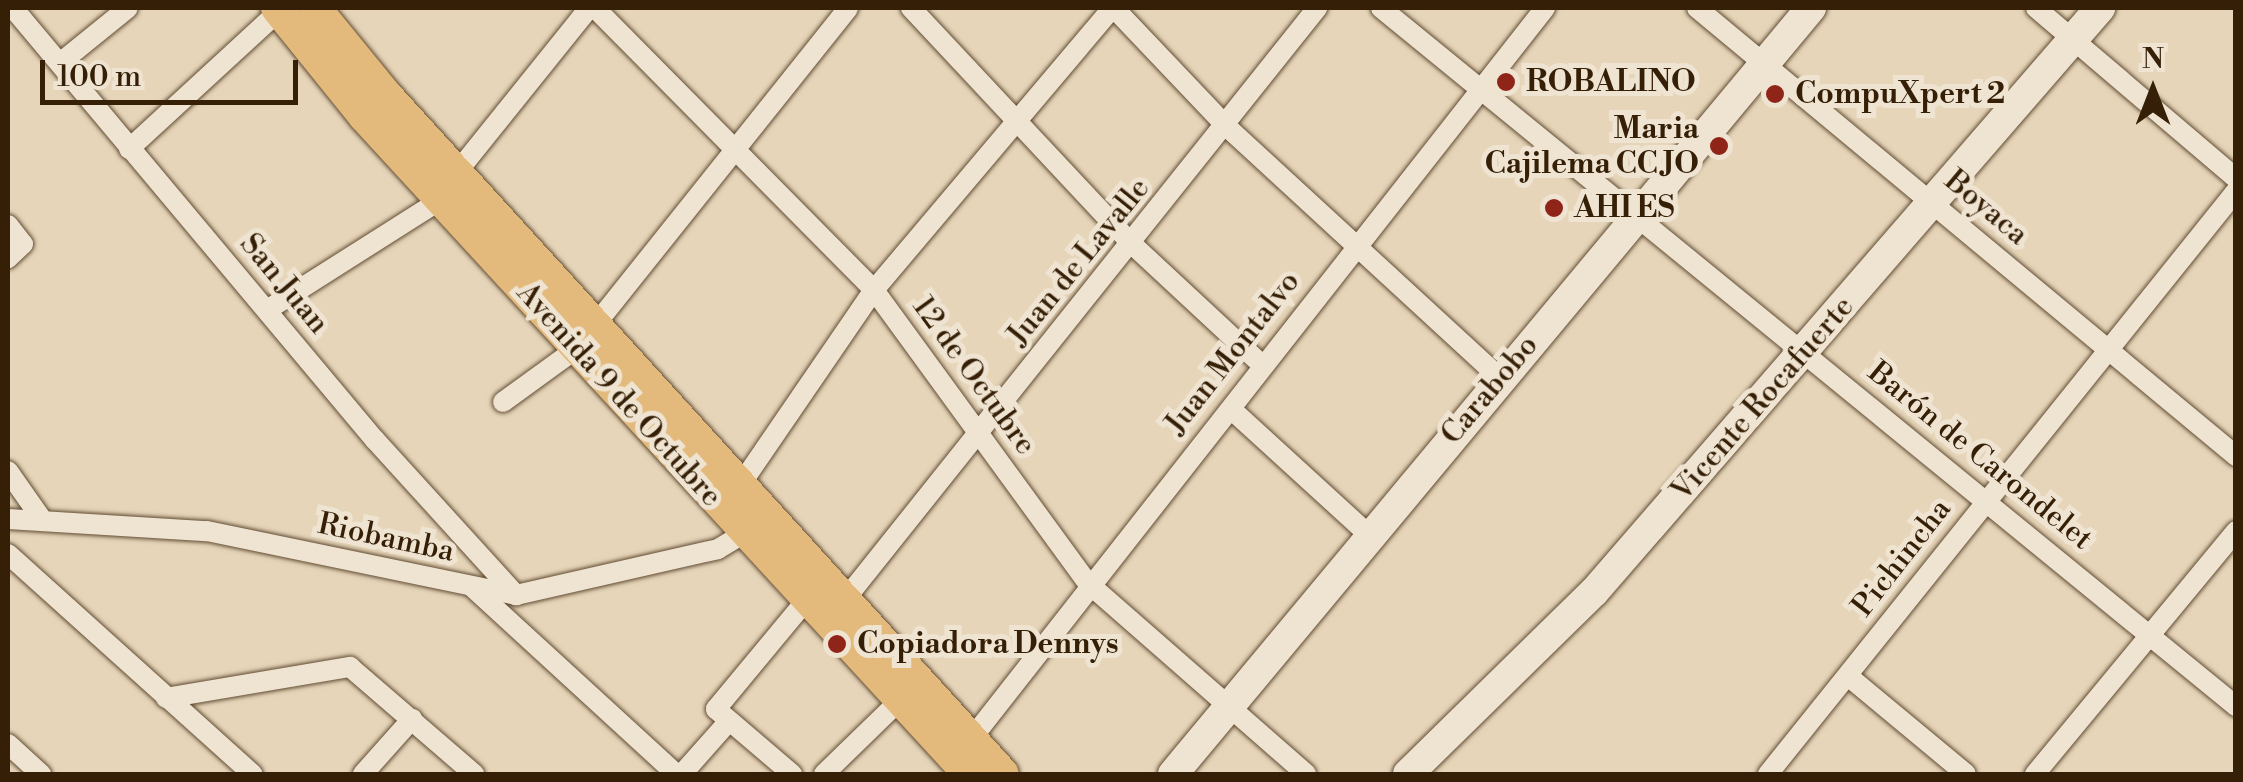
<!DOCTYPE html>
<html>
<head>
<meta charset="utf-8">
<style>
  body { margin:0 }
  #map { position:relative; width:2243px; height:782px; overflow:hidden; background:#e6d5b9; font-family:"Libre Bodoni",serif }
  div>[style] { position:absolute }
  .roads { filter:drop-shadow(0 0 2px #614c33) drop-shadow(0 0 2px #614c33) }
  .street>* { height:20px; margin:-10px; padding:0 10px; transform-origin:10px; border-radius:10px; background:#efe4d2 }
  .secondary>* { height:30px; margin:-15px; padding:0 15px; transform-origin:15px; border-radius:15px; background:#efe4d2 }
  .primary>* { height:32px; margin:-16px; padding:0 16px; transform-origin:16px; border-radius:16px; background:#e3ba7c }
  .dots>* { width:28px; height:28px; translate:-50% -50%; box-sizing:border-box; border:5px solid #efe4d2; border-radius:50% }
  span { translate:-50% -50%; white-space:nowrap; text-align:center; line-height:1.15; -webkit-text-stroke:10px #efe4d2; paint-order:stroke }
  .poi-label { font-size:30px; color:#351f06; font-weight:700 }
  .left { translate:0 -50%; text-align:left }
  .right { translate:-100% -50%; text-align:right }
  .street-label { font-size:30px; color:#351f06 }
  .frame { position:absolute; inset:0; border:10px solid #351f06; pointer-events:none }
  .north { position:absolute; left:2103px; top:40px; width:100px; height:100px; -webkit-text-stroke:8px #efe4d2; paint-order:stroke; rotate:0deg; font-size:28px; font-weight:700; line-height:40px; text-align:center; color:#351f06 }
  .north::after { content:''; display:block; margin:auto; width:35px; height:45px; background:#351f06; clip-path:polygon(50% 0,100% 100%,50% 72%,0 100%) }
  .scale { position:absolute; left:40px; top:60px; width:258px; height:45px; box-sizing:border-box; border:5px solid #351f06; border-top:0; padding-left:12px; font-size:30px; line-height:35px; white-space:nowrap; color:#351f06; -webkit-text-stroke:8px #efe4d2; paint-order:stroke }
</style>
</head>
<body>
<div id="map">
  <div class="roads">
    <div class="street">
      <div style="left:13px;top:8px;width:564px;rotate:50.04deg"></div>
      <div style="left:375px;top:440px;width:210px;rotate:47.7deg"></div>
      <div style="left:595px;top:8px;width:397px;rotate:45.3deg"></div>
      <div style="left:874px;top:290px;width:363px;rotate:53.9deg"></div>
      <div style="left:1088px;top:583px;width:290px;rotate:41.2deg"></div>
      <div style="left:911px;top:8px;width:325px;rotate:46.9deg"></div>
      <div style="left:1133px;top:245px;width:173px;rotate:42.9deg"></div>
      <div style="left:1114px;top:8px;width:163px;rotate:46.5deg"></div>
      <div style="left:1226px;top:126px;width:372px;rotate:42.6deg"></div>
      <div style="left:1381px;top:8px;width:1104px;rotate:39.23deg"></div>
      <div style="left:1697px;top:8px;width:701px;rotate:39.73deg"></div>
      <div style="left:2036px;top:8px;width:262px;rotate:40.4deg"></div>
      <div style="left:60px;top:63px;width:87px;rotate:-39deg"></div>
      <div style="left:129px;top:149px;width:204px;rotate:-42.6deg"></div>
      <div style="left:458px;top:171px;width:209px;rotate:-51.2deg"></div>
      <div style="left:8px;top:225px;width:24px;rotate:52deg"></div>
      <div style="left:23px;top:244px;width:21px;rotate:137deg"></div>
      <div style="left:267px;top:310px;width:207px;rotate:-32.4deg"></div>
      <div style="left:503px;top:402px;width:90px;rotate:-36deg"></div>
      <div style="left:576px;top:349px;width:436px;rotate:-51.4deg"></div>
      <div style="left:1231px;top:409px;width:187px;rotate:42.4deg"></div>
      <div style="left:8px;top:471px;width:57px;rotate:54.9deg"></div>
      <div style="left:741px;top:484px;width:235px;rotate:-55.6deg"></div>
      <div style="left:874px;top:290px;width:369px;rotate:-49.8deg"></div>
      <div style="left:8px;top:519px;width:199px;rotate:3.5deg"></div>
      <div style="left:207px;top:531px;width:316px;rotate:11.7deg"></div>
      <div style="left:516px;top:595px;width:207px;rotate:-12.8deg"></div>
      <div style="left:718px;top:549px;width:31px;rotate:-31deg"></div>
      <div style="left:8px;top:554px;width:329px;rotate:42deg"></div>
      <div style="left:471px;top:586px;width:278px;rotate:42.5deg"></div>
      <div style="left:847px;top:597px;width:754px;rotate:-51.41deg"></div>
      <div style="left:1848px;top:676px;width:153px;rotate:39.7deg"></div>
      <div style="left:166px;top:698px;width:187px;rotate:-9.6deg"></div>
      <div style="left:350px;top:667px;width:164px;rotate:40.8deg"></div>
      <div style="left:972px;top:738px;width:928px;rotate:-51.87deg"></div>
      <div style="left:8px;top:744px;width:45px;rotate:42.3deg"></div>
      <div style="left:363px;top:774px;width:74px;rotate:-48.3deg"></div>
      <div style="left:682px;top:774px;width:71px;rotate:-48.4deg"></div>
      <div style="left:792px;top:774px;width:100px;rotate:-139.5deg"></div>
      <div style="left:716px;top:709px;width:144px;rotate:-50.3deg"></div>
      <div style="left:824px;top:774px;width:106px;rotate:-44.2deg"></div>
      <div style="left:1768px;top:774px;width:748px;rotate:-51.24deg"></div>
      <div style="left:2035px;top:774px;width:315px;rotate:-50.4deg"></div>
    </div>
    <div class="secondary">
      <div style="left:1173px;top:774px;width:997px;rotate:-50.21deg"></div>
      <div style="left:1408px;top:774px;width:260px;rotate:-44.4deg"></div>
      <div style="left:1594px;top:592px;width:773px;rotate:-49.09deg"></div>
    </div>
    <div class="primary">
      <div style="left:277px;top:8px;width:139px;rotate:51.1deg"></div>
      <div style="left:364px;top:116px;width:894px;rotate:47.4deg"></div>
      <div style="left:315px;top:8px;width:112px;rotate:50.8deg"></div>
      <div style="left:386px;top:95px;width:917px;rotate:47.74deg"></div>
    </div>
  </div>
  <div class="dots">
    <div style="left:1506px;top:82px;background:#8f2418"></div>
    <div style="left:1775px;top:94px;background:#8f2418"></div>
    <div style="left:1719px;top:146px;background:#8f2418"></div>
    <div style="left:1554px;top:208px;background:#8f2418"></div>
    <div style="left:837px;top:644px;background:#8f2418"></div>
  </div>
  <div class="poi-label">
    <span class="left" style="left:1526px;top:82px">ROBALINO</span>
    <span class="left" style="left:1795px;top:94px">CompuXpert 2</span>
    <span class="right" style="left:1699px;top:146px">Maria<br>Cajilema CC JO</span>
    <span class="left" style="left:1574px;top:208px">AHI ES</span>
    <span class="left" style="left:857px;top:644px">Copiadora Dennys</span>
  </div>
  <div class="street-label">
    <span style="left:1986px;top:208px;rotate:40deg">Boyaca</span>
    <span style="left:1079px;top:262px;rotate:-51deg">Juan de Lavalle</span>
    <span style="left:284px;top:284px;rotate:50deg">San Juan</span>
    <span style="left:1233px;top:353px;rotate:-52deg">Juan Montalvo</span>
    <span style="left:974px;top:376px;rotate:54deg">12 de Octubre</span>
    <span style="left:1490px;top:390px;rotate:-50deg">Carabobo</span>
    <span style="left:619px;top:395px;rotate:48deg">Avenida 9 de Octubre</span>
    <span style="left:1763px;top:399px;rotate:-49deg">Vicente Rocafuerte</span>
    <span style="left:1980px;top:456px;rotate:39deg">Barón de Carondelet</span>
    <span style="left:386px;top:538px;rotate:12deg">Riobamba</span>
    <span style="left:1902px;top:558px;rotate:-52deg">Pichincha</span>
  </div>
  <div class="frame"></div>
  <div class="north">N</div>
  <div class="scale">100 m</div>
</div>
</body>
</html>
